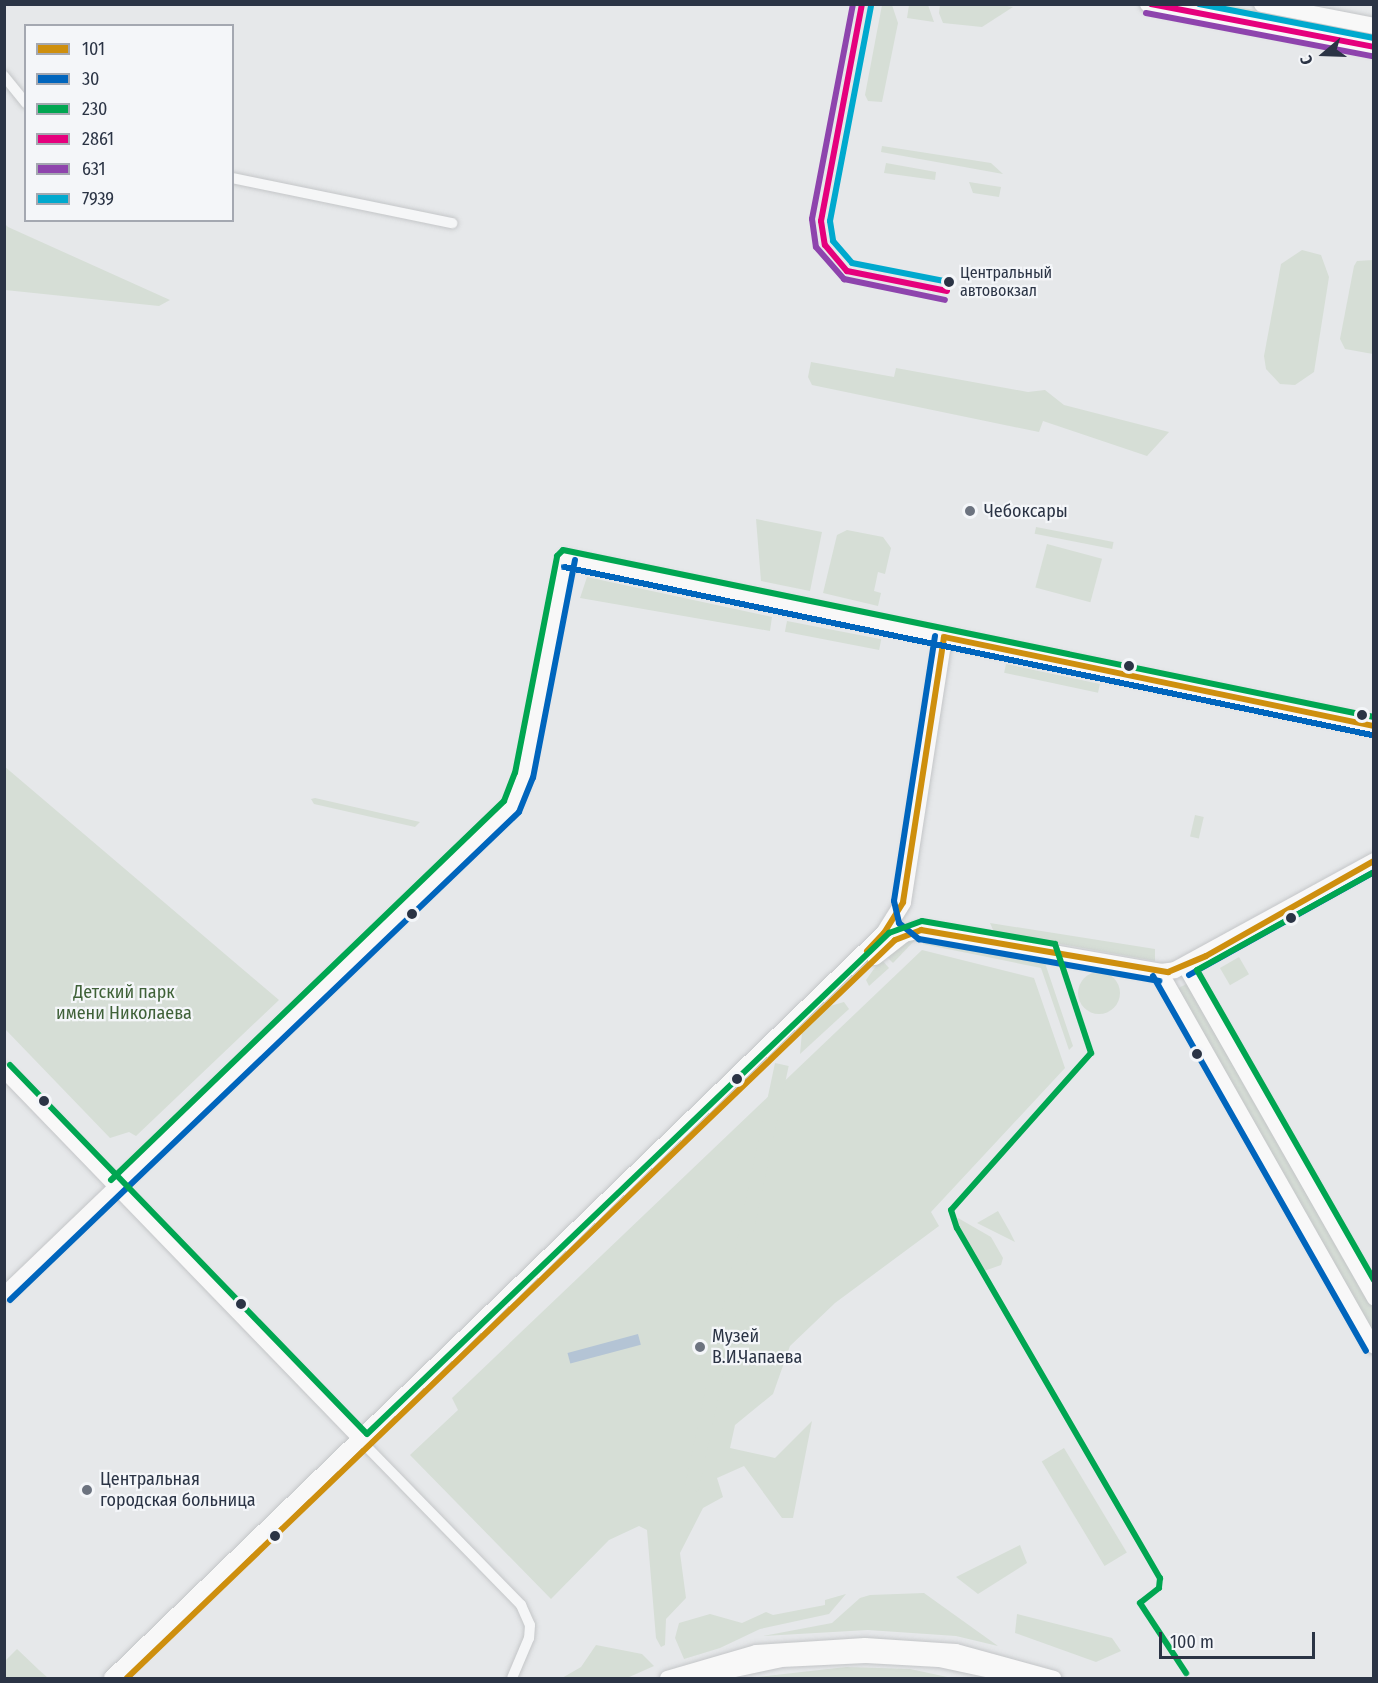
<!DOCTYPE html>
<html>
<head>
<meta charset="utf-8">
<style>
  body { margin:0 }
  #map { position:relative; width:1378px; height:1683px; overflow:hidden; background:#e6e8ea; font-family:"Fira Sans Condensed",sans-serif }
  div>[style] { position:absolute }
  .green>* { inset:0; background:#d6ded6; transform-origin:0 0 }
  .round { border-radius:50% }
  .water>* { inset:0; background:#b4c4d5; transform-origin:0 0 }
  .roads { filter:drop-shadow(0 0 2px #c4c6c8) drop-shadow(0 0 2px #c4c6c8) }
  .street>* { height:10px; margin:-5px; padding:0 5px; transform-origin:5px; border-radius:5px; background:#f5f6f7 }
  .secondary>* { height:14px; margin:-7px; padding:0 7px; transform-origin:7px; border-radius:7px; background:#f8f8f8 }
  .primary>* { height:16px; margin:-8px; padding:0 8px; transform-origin:8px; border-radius:8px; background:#f8f8f8 }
  .bus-1>* { height:6px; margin:-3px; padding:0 3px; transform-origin:3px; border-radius:3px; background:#ce8f0e }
  .bus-2>* { height:6px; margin:-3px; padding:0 3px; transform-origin:3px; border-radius:3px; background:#0065bd }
  .bus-3>* { height:6px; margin:-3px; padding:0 3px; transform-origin:3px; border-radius:3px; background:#00a651 }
  .bus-4>* { height:6px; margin:-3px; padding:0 3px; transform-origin:3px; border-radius:3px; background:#e5007d }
  .bus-5>* { height:6px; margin:-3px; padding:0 3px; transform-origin:3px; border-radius:3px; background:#8e44ad }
  .bus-6>* { height:6px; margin:-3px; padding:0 3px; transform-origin:3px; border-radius:3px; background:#00a9ce }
  .dots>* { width:16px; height:16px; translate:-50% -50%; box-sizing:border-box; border:3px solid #f4f6f9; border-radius:50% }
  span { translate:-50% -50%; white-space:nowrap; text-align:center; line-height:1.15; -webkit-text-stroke:4.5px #f4f6f9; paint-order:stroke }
  .bus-label { font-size:16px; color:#2b3445 }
  .left { translate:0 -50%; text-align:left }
  .poi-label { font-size:18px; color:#2b3445 }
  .park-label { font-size:18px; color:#3f6138 }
  .frame { position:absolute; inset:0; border:6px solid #2b3445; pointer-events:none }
  .legend { position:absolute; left:24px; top:24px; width:210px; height:198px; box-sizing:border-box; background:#f4f6f9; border:2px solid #a4a8b1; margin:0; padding:8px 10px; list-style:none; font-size:18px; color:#2b3445 }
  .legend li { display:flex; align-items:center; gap:12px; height:30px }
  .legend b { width:30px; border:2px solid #a4a8b1 }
  .north { position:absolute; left:1294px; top:24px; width:60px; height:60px; -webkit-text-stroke:4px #f4f6f9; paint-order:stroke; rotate:251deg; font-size:16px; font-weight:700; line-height:24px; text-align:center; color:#2b3445 }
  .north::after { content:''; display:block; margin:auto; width:21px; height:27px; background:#2b3445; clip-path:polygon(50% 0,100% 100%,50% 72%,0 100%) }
  .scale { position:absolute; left:1159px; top:1632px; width:156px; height:27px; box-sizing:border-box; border:3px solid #2b3445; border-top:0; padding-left:8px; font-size:18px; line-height:21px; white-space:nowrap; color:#2b3445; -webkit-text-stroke:4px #f4f6f9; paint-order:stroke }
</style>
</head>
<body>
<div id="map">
  <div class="green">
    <div style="clip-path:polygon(882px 5px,892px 5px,898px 23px,882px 102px,868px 101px,865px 95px)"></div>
    <div style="clip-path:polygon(928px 5px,934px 22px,907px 18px,909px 5px)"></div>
    <div style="clip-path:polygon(1001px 5px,1013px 7px,982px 27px,943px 23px,939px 13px,940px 5px)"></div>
    <div style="clip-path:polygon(1199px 5px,1227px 5px,1373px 32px,1373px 37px)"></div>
    <div style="clip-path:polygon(869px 10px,870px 10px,849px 120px,848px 119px)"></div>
    <div style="clip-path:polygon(882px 146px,991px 163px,1003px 174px,881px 152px)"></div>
    <div style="clip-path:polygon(886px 163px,936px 172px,935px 180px,884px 173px)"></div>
    <div style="clip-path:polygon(969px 182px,1001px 187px,999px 197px,973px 193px)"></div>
    <div style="clip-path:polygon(5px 224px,8px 227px,170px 300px,159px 306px,5px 290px)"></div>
    <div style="clip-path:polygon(1302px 250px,1321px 255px,1329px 277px,1314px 372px,1295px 385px,1280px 384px,1266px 369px,1264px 356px,1281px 264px)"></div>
    <div style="clip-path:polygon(1373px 260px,1374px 260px,1373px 354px,1345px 349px,1340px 339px,1354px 266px,1357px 261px)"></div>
    <div style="clip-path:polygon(811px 362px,894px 377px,896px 368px,1028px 392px,1045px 390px,1064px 405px,1169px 432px,1147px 456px,1043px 421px,1039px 432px,812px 385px,808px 377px)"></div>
    <div style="clip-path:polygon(756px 519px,822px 532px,810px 591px,761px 581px)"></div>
    <div style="left:1036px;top:527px;width:79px;height:7px;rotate:11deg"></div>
    <div style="clip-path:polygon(847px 530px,883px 537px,891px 548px,885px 574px,878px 572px,874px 591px,881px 593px,878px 606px,823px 593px,837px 535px)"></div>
    <div style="left:1047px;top:544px;width:57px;height:45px;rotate:15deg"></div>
    <div style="clip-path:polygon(587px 577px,772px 617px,770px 631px,580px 598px)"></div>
    <div style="left:787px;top:621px;width:96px;height:11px;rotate:11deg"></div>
    <div style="left:1006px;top:664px;width:96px;height:9px;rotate:12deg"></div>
    <div style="clip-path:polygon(4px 766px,279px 1000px,136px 1136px,129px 1132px,110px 1138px,5px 1029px)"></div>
    <div style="clip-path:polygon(315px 798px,420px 822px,415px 827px,314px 804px,311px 799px)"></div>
    <div style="left:1195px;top:815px;width:9px;height:22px;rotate:13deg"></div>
    <div style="clip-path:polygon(990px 923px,1155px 949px,1155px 961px,994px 932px)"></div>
    <div style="clip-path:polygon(916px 939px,893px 963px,885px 955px,898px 942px)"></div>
    <div style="clip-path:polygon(924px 939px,1045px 963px,1073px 1046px,1069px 1050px,1041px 968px,923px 944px)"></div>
    <div style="clip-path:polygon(922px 950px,1034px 978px,1065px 1068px,931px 1212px,939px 1226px,835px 1303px,790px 1346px,773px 1394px,735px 1425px,730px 1448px,775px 1458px,812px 1421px,793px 1518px,782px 1518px,744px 1466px,717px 1478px,723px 1497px,703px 1508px,680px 1553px,686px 1598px,666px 1619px,665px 1645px,661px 1647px,656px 1638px,647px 1530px,639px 1526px,609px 1540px,551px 1599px,410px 1455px,458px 1410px,452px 1398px)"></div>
    <div style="left:1239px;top:957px;width:20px;height:22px;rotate:60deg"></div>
    <div style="clip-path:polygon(881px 959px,889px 968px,869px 986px,866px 980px)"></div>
    <div class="round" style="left:1078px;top:972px;width:42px;height:42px"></div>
    <div style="clip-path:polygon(1188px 983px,1373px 1305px,1373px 1336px,1177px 989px)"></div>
    <div style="clip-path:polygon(844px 1002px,849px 1009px,800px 1054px,802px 1032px,830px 1006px)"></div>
    <div style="left:775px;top:1063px;width:14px;height:435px;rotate:12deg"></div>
    <div style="clip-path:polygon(998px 1211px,1010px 1232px,1015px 1242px,977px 1223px)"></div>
    <div style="clip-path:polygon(958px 1218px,991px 1237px,1003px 1258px,1001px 1265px,984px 1271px,954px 1220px)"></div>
    <div style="left:1064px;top:1448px;width:122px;height:26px;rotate:59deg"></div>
    <div style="clip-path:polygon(1020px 1545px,1027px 1563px,978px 1594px,956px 1577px)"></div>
    <div style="clip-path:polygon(924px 1593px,998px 1646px,956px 1636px,868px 1630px,763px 1636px,832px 1623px,860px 1598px,870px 1595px)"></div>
    <div style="clip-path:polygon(846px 1594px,829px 1614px,760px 1629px,720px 1648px,684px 1659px,675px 1638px,679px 1623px,710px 1614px,742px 1623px,766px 1612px,773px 1615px,825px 1605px,825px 1600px)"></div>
    <div style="clip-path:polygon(1017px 1614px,1112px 1638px,1121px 1651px,1096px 1662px,1015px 1633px)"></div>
    <div style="clip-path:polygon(596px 1645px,642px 1654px,654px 1666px,627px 1678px,562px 1678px,581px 1667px)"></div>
    <div style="clip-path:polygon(17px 1649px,39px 1670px,48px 1678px,5px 1678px,5px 1661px)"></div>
    <div style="clip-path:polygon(846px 1667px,910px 1669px,952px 1678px,749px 1678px)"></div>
  </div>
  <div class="water">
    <div style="left:638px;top:1334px;width:11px;height:73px;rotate:75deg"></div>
  </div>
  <div class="roads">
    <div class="street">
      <div style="left:4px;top:76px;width:35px;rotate:51deg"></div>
      <div style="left:232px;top:178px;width:225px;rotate:11.6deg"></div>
      <div style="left:367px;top:1447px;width:221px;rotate:45.7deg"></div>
      <div style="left:521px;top:1605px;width:22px;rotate:66deg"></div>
      <div style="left:530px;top:1625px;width:13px;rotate:94deg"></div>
      <div style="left:529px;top:1638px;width:43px;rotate:113deg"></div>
    </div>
    <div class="secondary">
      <div style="left:1185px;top:967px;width:382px;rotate:60.3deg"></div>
      <div style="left:1161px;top:972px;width:431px;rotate:60.4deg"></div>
      <div style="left:4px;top:1071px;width:512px;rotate:45.95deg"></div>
      <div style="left:4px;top:1294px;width:704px;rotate:-43.85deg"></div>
      <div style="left:512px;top:806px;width:32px;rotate:-68deg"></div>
      <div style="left:524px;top:776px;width:222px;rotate:-79.1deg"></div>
      <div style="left:566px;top:558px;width:386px;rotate:11.8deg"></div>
      <div style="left:667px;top:1678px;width:93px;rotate:-16.3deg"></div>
      <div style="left:756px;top:1652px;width:109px;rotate:-3.7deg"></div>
      <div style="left:865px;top:1645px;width:91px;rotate:3.8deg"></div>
      <div style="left:956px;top:1651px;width:102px;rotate:15.4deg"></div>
      <div style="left:698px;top:1678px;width:85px;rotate:-12.2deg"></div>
      <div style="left:781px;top:1660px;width:85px;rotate:-2.7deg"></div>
      <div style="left:866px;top:1656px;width:73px;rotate:3.1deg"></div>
      <div style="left:939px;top:1660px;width:87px;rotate:12deg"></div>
    </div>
    <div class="primary">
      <div style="left:1148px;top:4px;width:230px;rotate:10.8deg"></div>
      <div style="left:1262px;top:4px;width:114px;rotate:11.1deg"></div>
      <div style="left:875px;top:957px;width:37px;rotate:-38deg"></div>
      <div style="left:904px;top:934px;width:17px;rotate:-13deg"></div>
      <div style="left:921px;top:930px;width:244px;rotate:9.9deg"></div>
      <div style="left:1161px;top:972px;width:14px;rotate:-8deg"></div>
      <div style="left:1175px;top:970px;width:227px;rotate:-28.7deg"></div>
      <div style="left:112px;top:1678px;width:1073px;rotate:-43.98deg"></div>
      <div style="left:884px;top:933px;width:36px;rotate:-58deg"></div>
      <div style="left:903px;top:902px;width:268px;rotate:-81.2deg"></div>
      <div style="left:944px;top:637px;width:439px;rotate:11.7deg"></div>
    </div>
  </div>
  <div class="bus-1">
    <div style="left:944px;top:637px;width:439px;rotate:11.7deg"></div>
    <div style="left:867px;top:951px;width:25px;rotate:-47deg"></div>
    <div style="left:884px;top:933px;width:36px;rotate:-58deg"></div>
    <div style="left:903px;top:902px;width:268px;rotate:-81.2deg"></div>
    <div style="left:127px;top:1678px;width:1065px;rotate:-43.86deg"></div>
    <div style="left:895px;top:940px;width:28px;rotate:-21deg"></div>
    <div style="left:921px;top:930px;width:251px;rotate:9.7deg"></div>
    <div style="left:1168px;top:972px;width:41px;rotate:-22.8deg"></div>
    <div style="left:1206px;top:956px;width:193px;rotate:-29.5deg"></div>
  </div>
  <div class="bus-2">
    <div style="left:564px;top:567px;width:825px;rotate:11.75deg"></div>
    <div style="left:935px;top:636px;width:268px;rotate:98.8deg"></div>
    <div style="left:894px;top:901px;width:23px;rotate:77deg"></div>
    <div style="left:899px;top:923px;width:26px;rotate:39deg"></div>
    <div style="left:919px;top:939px;width:244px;rotate:9.9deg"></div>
    <div style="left:1189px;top:975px;width:212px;rotate:-29.1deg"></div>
    <div style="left:1153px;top:976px;width:431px;rotate:60.4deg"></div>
    <div style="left:10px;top:1300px;width:705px;rotate:-43.79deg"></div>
    <div style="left:519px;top:812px;width:37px;rotate:-68deg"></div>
    <div style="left:533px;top:778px;width:222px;rotate:-79.1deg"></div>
  </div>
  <div class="bus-3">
    <div style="left:1374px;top:872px;width:202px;rotate:151deg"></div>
    <div style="left:1197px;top:970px;width:357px;rotate:60.3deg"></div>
    <div style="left:10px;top:1065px;width:513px;rotate:45.95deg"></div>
    <div style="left:367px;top:1434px;width:724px;rotate:-43.82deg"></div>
    <div style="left:889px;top:933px;width:35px;rotate:-20deg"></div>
    <div style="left:922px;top:921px;width:135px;rotate:9.8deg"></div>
    <div style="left:1055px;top:944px;width:115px;rotate:71.7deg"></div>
    <div style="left:1091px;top:1053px;width:210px;rotate:131.7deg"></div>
    <div style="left:951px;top:1210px;width:19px;rotate:72deg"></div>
    <div style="left:957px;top:1228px;width:405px;rotate:59.9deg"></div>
    <div style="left:1160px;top:1578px;width:10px;rotate:96deg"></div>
    <div style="left:1159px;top:1588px;width:24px;rotate:142deg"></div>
    <div style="left:1140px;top:1603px;width:84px;rotate:56.7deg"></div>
    <div style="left:111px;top:1180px;width:546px;rotate:-43.96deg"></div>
    <div style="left:504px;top:801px;width:30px;rotate:-69deg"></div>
    <div style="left:515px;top:773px;width:221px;rotate:-79deg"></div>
    <div style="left:557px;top:556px;width:8px;rotate:-45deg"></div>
    <div style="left:563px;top:550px;width:828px;rotate:11.64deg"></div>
  </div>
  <div class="bus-4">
    <div style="left:862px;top:4px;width:221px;rotate:100.7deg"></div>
    <div style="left:821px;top:221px;width:24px;rotate:81deg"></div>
    <div style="left:825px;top:245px;width:34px;rotate:50deg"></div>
    <div style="left:847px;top:271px;width:102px;rotate:11.3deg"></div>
    <div style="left:1151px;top:4px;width:227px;rotate:10.9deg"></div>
  </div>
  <div class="bus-5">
    <div style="left:853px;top:4px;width:219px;rotate:100.8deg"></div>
    <div style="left:812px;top:219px;width:28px;rotate:82deg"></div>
    <div style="left:816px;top:247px;width:43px;rotate:48.8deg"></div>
    <div style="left:844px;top:279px;width:103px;rotate:11.7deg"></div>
    <div style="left:1146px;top:13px;width:230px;rotate:10.8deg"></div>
  </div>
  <div class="bus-6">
    <div style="left:1199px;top:4px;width:178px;rotate:11deg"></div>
    <div style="left:871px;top:6px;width:219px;rotate:100.8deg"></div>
    <div style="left:830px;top:221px;width:20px;rotate:81deg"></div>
    <div style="left:833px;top:241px;width:29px;rotate:49deg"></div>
    <div style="left:852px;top:263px;width:99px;rotate:11.1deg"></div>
  </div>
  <div class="dots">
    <div style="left:949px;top:282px;background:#2b3445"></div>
    <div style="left:970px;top:511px;background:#6c737f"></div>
    <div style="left:1129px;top:666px;background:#2b3445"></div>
    <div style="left:1362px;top:715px;background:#2b3445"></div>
    <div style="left:412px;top:914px;background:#2b3445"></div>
    <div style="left:1291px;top:918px;background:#2b3445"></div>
    <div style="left:1197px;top:1054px;background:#2b3445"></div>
    <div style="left:737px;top:1079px;background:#2b3445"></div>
    <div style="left:44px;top:1101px;background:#2b3445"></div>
    <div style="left:241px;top:1304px;background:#2b3445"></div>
    <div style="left:700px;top:1347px;background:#6c737f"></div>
    <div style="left:87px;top:1490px;background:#6c737f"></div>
    <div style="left:275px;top:1536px;background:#2b3445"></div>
  </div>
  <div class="bus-label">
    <span class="left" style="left:960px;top:282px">Центральный<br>автовокзал</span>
  </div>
  <div class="poi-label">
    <span class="left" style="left:984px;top:511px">Чебоксары</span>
    <span class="left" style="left:712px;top:1347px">Музей<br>В.И.Чапаева</span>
    <span class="left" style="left:100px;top:1490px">Центральная<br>городская больница</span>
  </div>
  <div class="park-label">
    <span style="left:124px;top:1003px">Детский парк<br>имени Николаева</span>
  </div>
  <div class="frame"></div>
  <ul class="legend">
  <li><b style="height:8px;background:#ce8f0e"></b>101</li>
  <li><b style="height:8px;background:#0065bd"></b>30</li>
  <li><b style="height:8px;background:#00a651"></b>230</li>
  <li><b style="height:8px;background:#e5007d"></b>2861</li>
  <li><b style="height:8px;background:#8e44ad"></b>631</li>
  <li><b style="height:8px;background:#00a9ce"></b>7939</li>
  </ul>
  <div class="north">С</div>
  <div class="scale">100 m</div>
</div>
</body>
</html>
